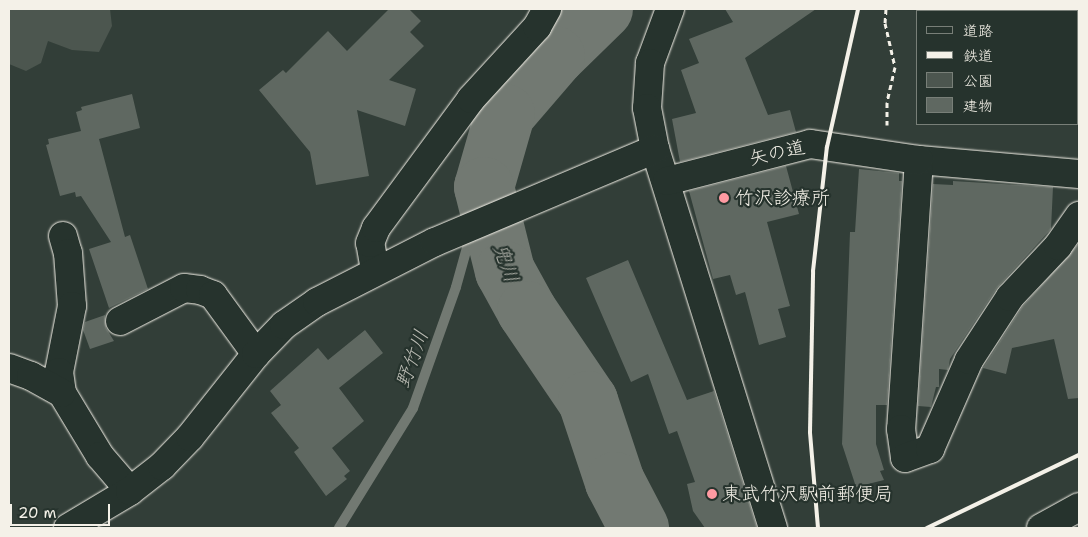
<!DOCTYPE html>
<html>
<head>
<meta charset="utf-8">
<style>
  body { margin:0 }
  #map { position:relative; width:1088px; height:537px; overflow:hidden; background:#323e38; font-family:"Shantell Sans","Klee One",sans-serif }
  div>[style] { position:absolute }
  .green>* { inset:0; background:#4c564f }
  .stream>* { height:10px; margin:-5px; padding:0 5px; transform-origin:5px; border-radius:5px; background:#727972 }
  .river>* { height:60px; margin:-30px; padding:0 30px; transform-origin:30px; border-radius:30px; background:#727972 }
  .building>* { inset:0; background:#5f6861 }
  .path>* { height:3px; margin-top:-1.5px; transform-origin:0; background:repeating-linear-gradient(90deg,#f4f1e8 0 5px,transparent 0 9px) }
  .roads { filter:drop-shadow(0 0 1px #f4f1e8) drop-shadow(0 0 1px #f4f1e8) }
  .minor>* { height:28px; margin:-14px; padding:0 14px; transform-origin:14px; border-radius:14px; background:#26332d }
  .rail>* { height:4px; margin:-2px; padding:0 2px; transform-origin:2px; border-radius:2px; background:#f4f1e8 }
  .dots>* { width:14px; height:14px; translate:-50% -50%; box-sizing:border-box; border:2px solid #26332d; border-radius:50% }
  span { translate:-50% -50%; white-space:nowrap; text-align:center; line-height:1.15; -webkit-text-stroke:4.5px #26332d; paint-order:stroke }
  .street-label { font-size:19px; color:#f4f1e8 }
  .poi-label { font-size:19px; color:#f4f1e8 }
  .left { translate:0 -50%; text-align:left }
  .water-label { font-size:20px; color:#babbb3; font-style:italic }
  .frame { position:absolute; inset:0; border:10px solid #f4f1e8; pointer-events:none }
  .legend { position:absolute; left:916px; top:10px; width:162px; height:115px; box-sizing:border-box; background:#26332d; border:1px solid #787f78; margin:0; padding:6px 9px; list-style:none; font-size:15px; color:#f4f1e8 }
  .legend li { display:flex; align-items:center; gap:10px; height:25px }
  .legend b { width:25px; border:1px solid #787f78 }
  .scale { position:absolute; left:10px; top:504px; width:100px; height:22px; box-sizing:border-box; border:2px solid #f4f1e8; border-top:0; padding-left:6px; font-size:15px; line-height:18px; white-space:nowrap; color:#f4f1e8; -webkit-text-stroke:4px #26332d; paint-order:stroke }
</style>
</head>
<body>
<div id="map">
  <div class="green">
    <div style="clip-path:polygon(9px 9px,110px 9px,112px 26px,99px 52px,72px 50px,48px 41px,41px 63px,26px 71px,9px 64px)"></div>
  </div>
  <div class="stream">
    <div style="left:339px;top:528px;width:141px;rotate:-58.3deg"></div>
    <div style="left:413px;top:408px;width:128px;rotate:-70.4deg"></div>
    <div style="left:456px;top:287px;width:104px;rotate:-74.4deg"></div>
  </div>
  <div class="river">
    <div style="left:603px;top:9px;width:67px;rotate:135.6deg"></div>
    <div style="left:555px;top:56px;width:77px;rotate:130.8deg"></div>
    <div style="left:505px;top:114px;width:76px;rotate:106deg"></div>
    <div style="left:484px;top:187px;width:87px;rotate:76deg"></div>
    <div style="left:505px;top:271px;width:46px;rotate:61.2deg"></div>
    <div style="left:527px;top:311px;width:109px;rotate:55.9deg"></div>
    <div style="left:588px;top:401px;width:85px;rotate:71.6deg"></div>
    <div style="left:615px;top:482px;width:52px;rotate:62.4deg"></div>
  </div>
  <div class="building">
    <div style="clip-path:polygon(389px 9px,409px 9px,421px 21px,410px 32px,424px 46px,389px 80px,416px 89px,405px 126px,357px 110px,369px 176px,316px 185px,310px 152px,259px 90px,283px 70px,286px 73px,328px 31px,347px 51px)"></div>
    <div style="clip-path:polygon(725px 9px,816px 9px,745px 58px,768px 115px,790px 110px,796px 132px,680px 162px,672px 119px,696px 113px,681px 70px,699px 63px,689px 39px,733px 22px)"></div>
    <div style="clip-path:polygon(132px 94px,140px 128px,99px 139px,125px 237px,130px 235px,148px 289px,109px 308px,89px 249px,111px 242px,81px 196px,76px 197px,75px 192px,60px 196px,46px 145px,49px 144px,48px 139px,81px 131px,76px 112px,82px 110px,81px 107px)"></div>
    <div style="clip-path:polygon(786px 166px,799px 214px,767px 222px,790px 306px,778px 309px,786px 337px,759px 345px,745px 292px,736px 295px,730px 275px,713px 279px,689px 191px)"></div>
    <div style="clip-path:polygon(859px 169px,899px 173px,899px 181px,902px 181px,887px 405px,876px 405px,876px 444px,884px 470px,880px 471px,884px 480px,856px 487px,842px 444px,850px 232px,855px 232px)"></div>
    <div style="clip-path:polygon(953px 181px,1053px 187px,1051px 229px,997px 288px,950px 359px,948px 370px,939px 369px,939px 387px,936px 387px,931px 407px,918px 406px,933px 184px,953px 185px)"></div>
    <div style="clip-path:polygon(1079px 243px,1079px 398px,1068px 399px,1054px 339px,1012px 348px,1006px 374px,983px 368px,1022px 307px)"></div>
    <div style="clip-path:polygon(628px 260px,687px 400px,714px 391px,757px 528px,705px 528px,693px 511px,687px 484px,695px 482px,677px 431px,669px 434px,648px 374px,631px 382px,586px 278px)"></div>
    <div style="clip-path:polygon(105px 315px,106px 328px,114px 341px,90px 349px,83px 330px,85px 322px)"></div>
    <div style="clip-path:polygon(365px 330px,383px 353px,339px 388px,364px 421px,332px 448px,350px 471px,344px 476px,347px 479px,326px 496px,294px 452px,299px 448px,271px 413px,281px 405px,270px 391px,318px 348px,328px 360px)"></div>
  </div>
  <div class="path">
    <div style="left:886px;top:9px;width:14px;rotate:94deg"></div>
    <div style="left:885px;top:23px;width:45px;rotate:77.2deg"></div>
    <div style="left:895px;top:67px;width:36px;rotate:103deg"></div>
    <div style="left:887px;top:102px;width:23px;rotate:90deg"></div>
  </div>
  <div class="roads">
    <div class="minor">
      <div style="left:670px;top:9px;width:58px;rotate:110.3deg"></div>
      <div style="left:650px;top:63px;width:45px;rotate:93.8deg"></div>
      <div style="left:647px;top:108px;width:42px;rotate:79deg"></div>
      <div style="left:655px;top:149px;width:397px;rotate:72.7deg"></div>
      <div style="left:1079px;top:174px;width:161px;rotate:-175deg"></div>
      <div style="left:919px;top:160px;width:270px;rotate:93.8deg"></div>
      <div style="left:901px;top:429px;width:29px;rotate:82deg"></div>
      <div style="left:905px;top:458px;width:27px;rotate:-20deg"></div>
      <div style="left:930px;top:449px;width:97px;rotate:-66.3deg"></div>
      <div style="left:969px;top:360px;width:75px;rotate:-56.9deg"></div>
      <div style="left:1010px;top:297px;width:70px;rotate:-46.7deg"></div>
      <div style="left:1058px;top:246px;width:37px;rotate:-55deg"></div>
      <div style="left:667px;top:181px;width:148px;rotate:-14.5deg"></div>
      <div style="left:810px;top:144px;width:110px;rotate:8.4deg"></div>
      <div style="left:63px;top:236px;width:18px;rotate:74deg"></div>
      <div style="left:68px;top:253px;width:53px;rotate:85.7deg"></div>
      <div style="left:72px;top:306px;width:67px;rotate:101.1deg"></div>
      <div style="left:59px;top:372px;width:21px;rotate:82deg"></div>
      <div style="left:62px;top:393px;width:74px;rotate:58.9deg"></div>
      <div style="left:100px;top:456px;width:46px;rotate:49.4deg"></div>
      <div style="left:375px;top:270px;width:27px;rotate:-100deg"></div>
      <div style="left:370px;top:243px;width:16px;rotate:-68deg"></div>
      <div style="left:376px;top:228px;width:160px;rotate:-53.6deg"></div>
      <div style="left:471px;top:99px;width:98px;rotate:-47.5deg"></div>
      <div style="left:537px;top:27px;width:21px;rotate:-61deg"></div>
      <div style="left:120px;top:321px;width:72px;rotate:-27.3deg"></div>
      <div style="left:184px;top:288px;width:16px;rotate:7deg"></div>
      <div style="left:200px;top:290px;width:14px;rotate:21deg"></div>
      <div style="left:213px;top:295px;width:73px;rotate:53.9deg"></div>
      <div style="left:9px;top:368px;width:23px;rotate:20deg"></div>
      <div style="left:31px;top:376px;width:35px;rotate:29deg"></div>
      <div style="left:68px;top:528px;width:72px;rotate:-30.8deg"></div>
      <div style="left:130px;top:491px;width:41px;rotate:-38deg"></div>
      <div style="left:162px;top:466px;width:40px;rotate:-46deg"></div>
      <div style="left:190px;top:437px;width:106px;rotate:-51.5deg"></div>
      <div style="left:256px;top:354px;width:40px;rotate:-46deg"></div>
      <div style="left:284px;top:325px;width:40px;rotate:-34.9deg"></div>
      <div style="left:317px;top:302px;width:132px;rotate:-27deg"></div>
      <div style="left:435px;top:242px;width:239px;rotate:-22.9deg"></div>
      <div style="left:1041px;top:528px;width:43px;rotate:-28.9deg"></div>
    </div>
  </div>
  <div class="rail">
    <div style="left:818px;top:528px;width:96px;rotate:-94.8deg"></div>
    <div style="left:810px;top:432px;width:161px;rotate:-88.9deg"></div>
    <div style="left:813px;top:271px;width:125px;rotate:-83.6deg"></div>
    <div style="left:827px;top:147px;width:141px;rotate:-77.3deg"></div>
    <div style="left:927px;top:528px;width:169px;rotate:-25.7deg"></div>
  </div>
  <div class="dots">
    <div style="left:724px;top:198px;background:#ff9aa2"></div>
    <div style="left:712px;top:494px;background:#ff9aa2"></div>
  </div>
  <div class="street-label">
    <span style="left:777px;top:153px;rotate:-13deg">矢の道</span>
  </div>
  <div class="poi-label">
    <span class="left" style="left:735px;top:198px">竹沢診療所</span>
    <span class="left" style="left:722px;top:494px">東武竹沢駅前郵便局</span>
  </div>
  <div class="water-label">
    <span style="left:506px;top:263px;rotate:71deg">兜川</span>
    <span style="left:412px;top:359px;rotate:-70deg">野竹川</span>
  </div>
  <div class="frame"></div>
  <ul class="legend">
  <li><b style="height:6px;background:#26332d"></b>道路</li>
  <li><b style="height:6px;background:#f4f1e8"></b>鉄道</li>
  <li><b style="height:14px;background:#4c564f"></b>公園</li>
  <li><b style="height:14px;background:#5f6861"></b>建物</li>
  </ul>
  <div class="scale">20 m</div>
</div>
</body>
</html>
